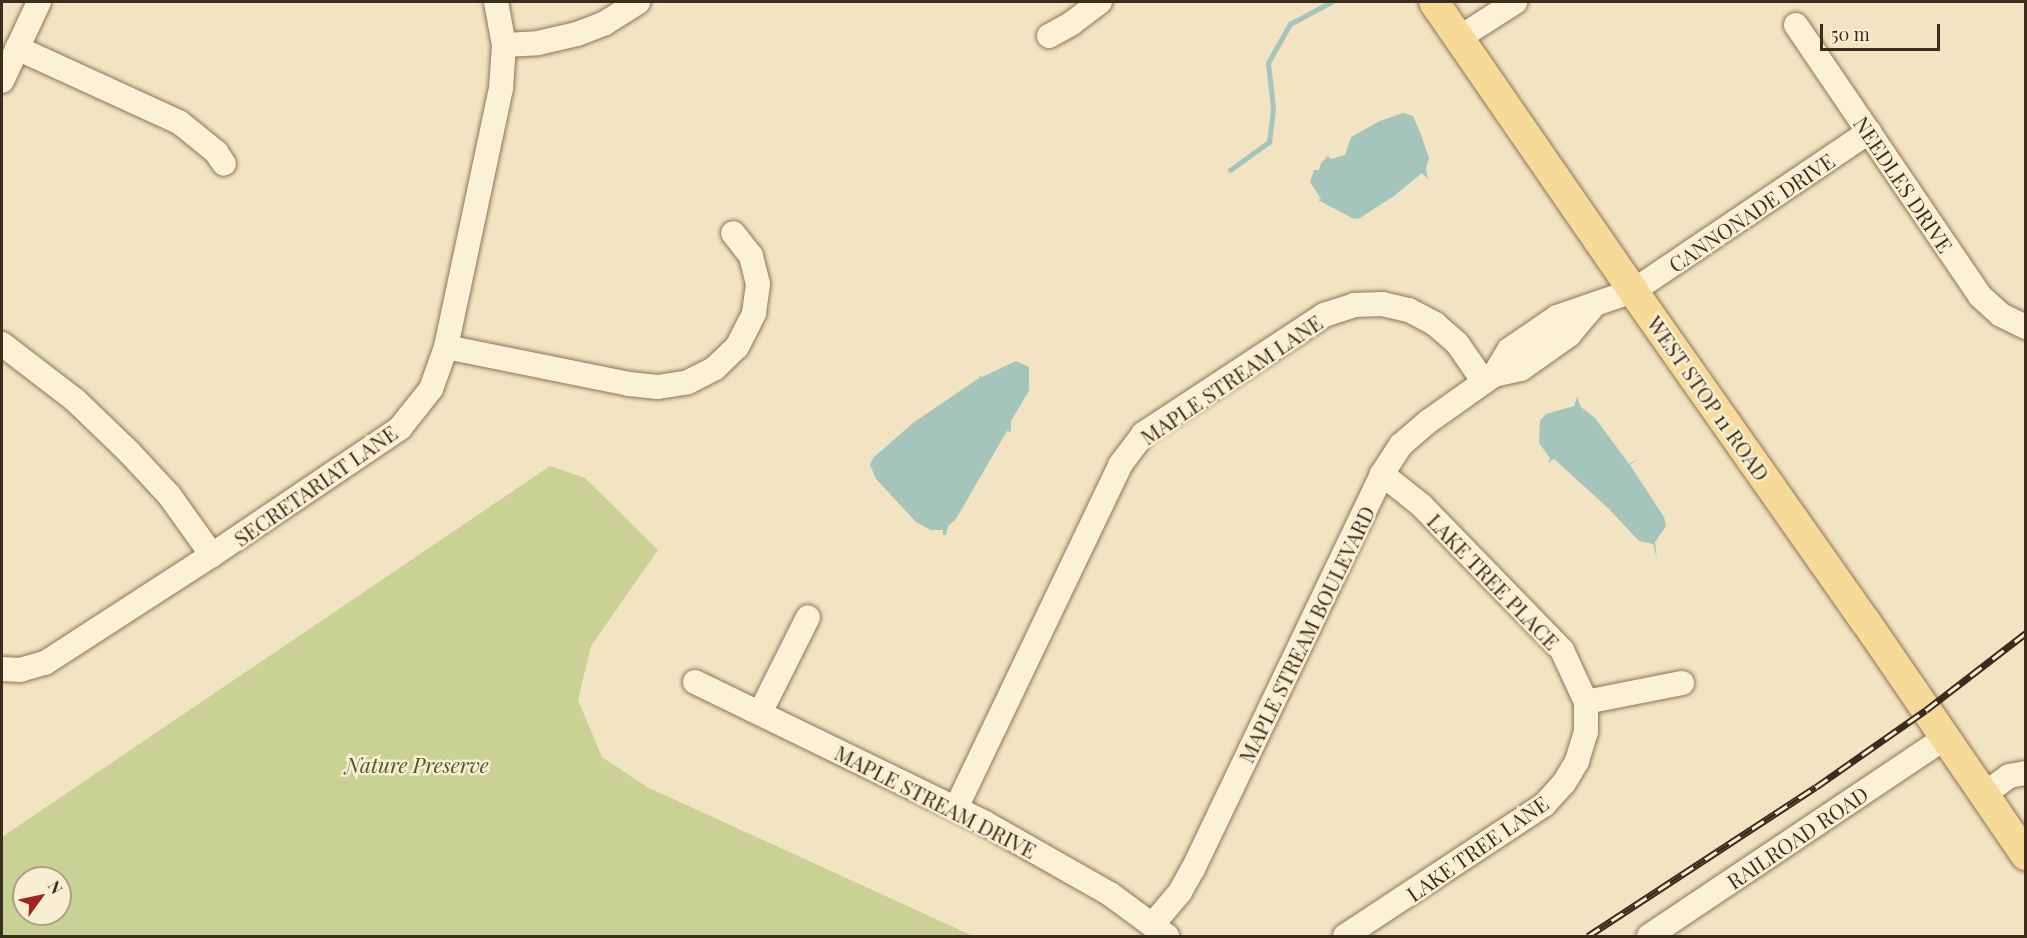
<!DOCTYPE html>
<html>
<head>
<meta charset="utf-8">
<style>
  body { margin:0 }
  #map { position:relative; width:2027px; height:938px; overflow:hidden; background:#f2e4c3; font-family:"Playfair Display",serif }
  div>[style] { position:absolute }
  .green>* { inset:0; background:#cad195 }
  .water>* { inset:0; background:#a5c4bb }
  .stream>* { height:4.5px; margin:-2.25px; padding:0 2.25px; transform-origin:2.25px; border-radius:2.25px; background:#a5c4bb }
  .roads { filter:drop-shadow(0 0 2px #8e7558) drop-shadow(0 0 2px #8e7558) }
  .minor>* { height:24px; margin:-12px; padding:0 12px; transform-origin:12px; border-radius:12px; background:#fbf1d7 }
  .major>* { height:30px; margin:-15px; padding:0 15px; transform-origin:15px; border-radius:15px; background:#f8da98 }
  .rail>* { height:7px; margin-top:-3.5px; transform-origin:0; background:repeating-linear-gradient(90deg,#f8eed3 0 14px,#3c2c1d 0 28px); box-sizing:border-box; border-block:2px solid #3c2c1d }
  span { translate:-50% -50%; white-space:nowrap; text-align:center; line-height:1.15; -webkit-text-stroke:5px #f8eed3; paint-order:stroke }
  .street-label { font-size:21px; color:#3c2c1d }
  .park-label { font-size:21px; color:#4c5a22; font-style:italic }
  .frame { position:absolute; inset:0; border:3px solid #3c2c1d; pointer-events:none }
  .north { position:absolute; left:12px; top:866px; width:60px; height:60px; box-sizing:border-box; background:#f8eed3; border:2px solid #ada08a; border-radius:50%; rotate:57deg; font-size:16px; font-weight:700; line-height:24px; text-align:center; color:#3c2c1d }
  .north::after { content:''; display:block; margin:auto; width:21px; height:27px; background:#a22323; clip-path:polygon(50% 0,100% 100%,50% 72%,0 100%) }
  .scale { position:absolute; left:1820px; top:24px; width:120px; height:27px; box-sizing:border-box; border:3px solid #3c2c1d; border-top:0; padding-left:8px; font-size:18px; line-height:21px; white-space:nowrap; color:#3c2c1d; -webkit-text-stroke:4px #f8eed3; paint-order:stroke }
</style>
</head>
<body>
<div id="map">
  <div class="green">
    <div style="clip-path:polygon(evenodd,550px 466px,585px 478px,658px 550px,591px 646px,578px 700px,602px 757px,647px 787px,973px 936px,2px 936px,2px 837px,550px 466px,24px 878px,60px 878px,60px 914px,24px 914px,24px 878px)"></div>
  </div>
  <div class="water">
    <div style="clip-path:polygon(1403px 113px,1413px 116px,1420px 132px,1429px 158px,1426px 169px,1428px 179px,1422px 173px,1394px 196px,1360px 218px,1354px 219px,1318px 200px,1321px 199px,1310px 182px,1314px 170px,1319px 170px,1321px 163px,1328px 156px,1331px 159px,1345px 155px,1351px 137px,1380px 121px)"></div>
    <div style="clip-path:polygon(1016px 361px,1029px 367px,1029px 391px,1011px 421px,1011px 432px,1007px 431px,956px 519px,948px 526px,946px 535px,943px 535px,943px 530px,931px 530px,916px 522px,876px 479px,870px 465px,873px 458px,913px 423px,979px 378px,980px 375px,982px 377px)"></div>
    <div style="clip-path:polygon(1577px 397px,1581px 407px,1595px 418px,1627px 461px,1629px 464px,1638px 459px,1630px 465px,1664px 517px,1666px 526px,1655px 542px,1657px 559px,1653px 544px,1639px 541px,1608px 508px,1554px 459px,1548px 463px,1550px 458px,1539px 443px,1540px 420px,1546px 414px,1574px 406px)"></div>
  </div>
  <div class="stream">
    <div style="left:1230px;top:170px;width:48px;rotate:-35.7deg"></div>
    <div style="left:1269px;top:142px;width:33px;rotate:-83deg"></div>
    <div style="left:1273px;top:109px;width:46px;rotate:-96.2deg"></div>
    <div style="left:1268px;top:63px;width:45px;rotate:-60.6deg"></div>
    <div style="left:1290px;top:24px;width:47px;rotate:-28.2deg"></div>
  </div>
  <div class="roads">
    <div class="minor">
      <div style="left:1796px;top:25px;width:328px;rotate:55.8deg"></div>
      <div style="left:1980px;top:296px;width:28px;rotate:42deg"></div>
      <div style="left:2001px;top:315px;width:28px;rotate:26deg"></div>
      <div style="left:1049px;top:36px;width:26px;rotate:-29deg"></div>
      <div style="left:1072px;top:23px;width:35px;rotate:-37deg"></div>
      <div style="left:1459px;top:38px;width:67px;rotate:-32.7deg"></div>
      <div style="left:504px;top:45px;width:34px;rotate:-3deg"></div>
      <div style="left:538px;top:43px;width:40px;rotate:-13deg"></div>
      <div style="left:577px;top:34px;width:30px;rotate:-21deg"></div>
      <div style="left:605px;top:23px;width:39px;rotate:-32deg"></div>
      <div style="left:17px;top:48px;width:178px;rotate:24.6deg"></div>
      <div style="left:179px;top:122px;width:48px;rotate:39deg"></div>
      <div style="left:216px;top:152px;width:14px;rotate:56deg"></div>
      <div style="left:2px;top:81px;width:87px;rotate:-64.9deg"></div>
      <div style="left:2px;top:344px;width:92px;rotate:37.5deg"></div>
      <div style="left:75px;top:400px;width:75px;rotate:43.9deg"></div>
      <div style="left:129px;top:452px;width:59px;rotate:47.1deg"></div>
      <div style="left:169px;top:495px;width:74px;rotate:54.4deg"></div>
      <div style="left:446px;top:347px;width:187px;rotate:11.4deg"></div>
      <div style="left:629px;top:384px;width:29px;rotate:6deg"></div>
      <div style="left:658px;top:387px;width:30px;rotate:-9deg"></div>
      <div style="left:688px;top:382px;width:30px;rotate:-27deg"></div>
      <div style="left:715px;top:368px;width:30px;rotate:-44deg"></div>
      <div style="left:737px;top:347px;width:38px;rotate:-63deg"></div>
      <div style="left:754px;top:313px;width:29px;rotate:-82deg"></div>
      <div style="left:758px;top:284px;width:29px;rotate:-104deg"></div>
      <div style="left:751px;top:256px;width:29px;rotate:-128deg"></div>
      <div style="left:1494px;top:375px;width:28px;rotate:-13deg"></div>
      <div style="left:1521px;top:369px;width:59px;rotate:-35.3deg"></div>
      <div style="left:1569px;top:335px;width:40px;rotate:-50deg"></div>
      <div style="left:2px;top:669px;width:18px;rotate:3deg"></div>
      <div style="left:20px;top:670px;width:26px;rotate:-16deg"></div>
      <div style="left:45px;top:663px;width:199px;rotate:-32.9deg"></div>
      <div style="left:212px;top:555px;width:227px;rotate:-34deg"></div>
      <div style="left:400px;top:428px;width:50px;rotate:-51.5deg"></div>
      <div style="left:431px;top:389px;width:45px;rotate:-70.3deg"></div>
      <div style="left:446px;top:347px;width:264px;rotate:-78deg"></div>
      <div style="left:501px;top:89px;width:44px;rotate:-86.1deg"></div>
      <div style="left:504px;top:45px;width:44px;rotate:-100.5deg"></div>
      <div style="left:695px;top:682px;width:322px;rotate:25.9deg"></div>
      <div style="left:985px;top:823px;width:144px;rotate:29.6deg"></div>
      <div style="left:1110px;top:894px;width:71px;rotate:36.4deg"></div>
      <div style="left:1586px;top:702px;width:98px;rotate:-11.2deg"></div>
      <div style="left:760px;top:713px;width:107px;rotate:-63.4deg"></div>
      <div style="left:1983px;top:795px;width:32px;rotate:-36deg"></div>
      <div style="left:2009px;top:776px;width:17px;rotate:-10deg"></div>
      <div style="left:956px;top:808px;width:380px;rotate:-64.4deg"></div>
      <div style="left:1120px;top:465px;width:39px;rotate:-53deg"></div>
      <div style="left:1143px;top:434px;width:217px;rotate:-33.3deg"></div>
      <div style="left:1324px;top:315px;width:32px;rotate:-18deg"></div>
      <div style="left:1354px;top:305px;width:28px;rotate:-2deg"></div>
      <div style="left:1382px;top:304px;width:28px;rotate:13deg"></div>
      <div style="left:1409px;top:310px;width:30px;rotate:28deg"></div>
      <div style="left:1435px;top:324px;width:29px;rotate:41deg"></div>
      <div style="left:1457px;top:343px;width:47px;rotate:55.3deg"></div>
      <div style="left:1153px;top:924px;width:42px;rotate:-49.8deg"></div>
      <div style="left:1180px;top:892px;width:26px;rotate:-61deg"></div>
      <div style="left:1193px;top:869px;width:438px;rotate:-64.4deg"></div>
      <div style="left:1382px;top:474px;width:35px;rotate:-57deg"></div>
      <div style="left:1401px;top:445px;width:37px;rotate:-41deg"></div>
      <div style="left:1429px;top:421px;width:80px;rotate:-35.3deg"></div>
      <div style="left:1494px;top:375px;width:29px;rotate:-59deg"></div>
      <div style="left:1509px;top:350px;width:58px;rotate:-34.5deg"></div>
      <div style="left:1557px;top:317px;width:80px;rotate:-18.9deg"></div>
      <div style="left:1633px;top:291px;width:285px;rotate:-34deg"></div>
      <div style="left:1345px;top:936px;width:238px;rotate:-33.4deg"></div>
      <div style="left:1544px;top:805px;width:30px;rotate:-48deg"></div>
      <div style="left:1564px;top:783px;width:26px;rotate:-59deg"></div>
      <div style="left:1577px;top:761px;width:30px;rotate:-73deg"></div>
      <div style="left:1586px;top:732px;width:30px;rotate:-90deg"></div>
      <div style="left:1586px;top:702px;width:57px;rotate:-114.8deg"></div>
      <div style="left:1562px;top:650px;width:202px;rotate:-134.2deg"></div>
      <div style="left:1421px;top:505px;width:50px;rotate:-141.5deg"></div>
      <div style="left:1649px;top:936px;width:356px;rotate:-33.8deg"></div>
    </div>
    <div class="major">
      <div style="left:1434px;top:2px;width:351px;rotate:55.4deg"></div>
      <div style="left:1633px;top:291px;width:405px;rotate:54.9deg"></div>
      <div style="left:1866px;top:622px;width:283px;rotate:55.6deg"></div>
    </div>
  </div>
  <div class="rail">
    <div style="left:1588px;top:936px;width:272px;rotate:-33.2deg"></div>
    <div style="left:1816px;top:787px;width:134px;rotate:-35deg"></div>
    <div style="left:1926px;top:710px;width:126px;rotate:-37.6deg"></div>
  </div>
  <div class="street-label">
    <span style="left:1904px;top:184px;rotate:56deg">NEEDLES DRIVE</span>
    <span style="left:1751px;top:212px;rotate:-34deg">CANNONADE DRIVE</span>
    <span style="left:1231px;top:379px;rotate:-34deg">MAPLE STREAM LANE</span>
    <span style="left:1709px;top:398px;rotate:55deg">WEST STOP 11 ROAD</span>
    <span style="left:315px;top:485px;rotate:-35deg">SECRETARIAT LANE</span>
    <span style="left:1494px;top:581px;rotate:46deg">LAKE TREE PLACE</span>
    <span style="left:1306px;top:634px;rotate:-64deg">MAPLE STREAM BOULEVARD</span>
    <span style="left:936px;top:801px;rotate:27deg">MAPLE STREAM DRIVE</span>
    <span style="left:1797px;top:837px;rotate:-34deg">RAILROAD ROAD</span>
    <span style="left:1477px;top:848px;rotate:-35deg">LAKE TREE LANE</span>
  </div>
  <div class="park-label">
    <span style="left:417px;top:764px">Nature Preserve</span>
  </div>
  <div class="frame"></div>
  <div class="north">N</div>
  <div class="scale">50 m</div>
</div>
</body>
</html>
